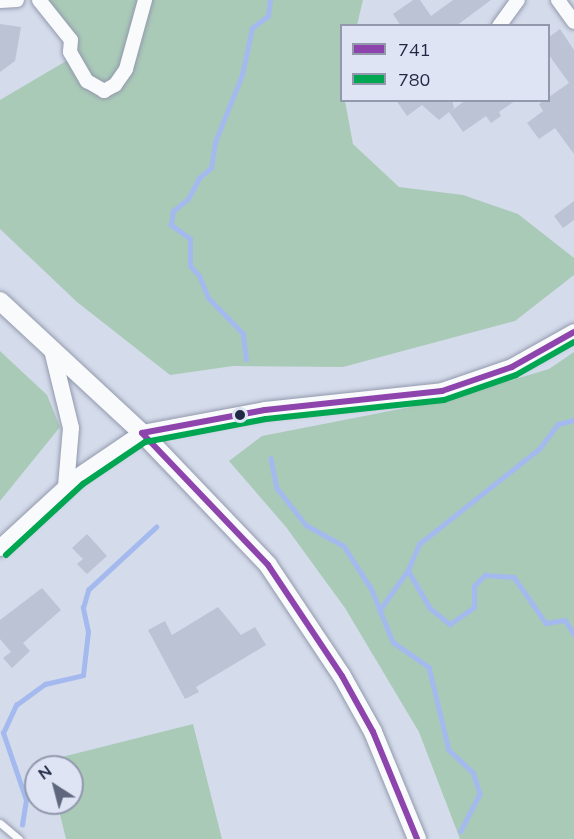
<!DOCTYPE html>
<html>
<head>
<meta charset="utf-8">
<style>
  body { margin:0 }
  #map { position:relative; width:574px; height:839px; overflow:hidden; background:#d4dbeb; font-family:Mulish,sans-serif }
  div>[style] { position:absolute }
  .green>* { inset:0; background:#aacab8 }
  .stream>* { height:4.5px; margin:-2.25px; padding:0 2.25px; transform-origin:2.25px; border-radius:2.25px; background:#a4b9ee }
  .building>* { inset:0; background:#bbc3d5 }
  .roads { filter:drop-shadow(0 0 2px #9299ac) drop-shadow(0 0 2px #9299ac) }
  .service>* { height:7px; margin:-3.5px; padding:0 3.5px; transform-origin:3.5px; border-radius:3.5px; background:#f9fafc }
  .minor>* { height:14px; margin:-7px; padding:0 7px; transform-origin:7px; border-radius:7px; background:#f9fafc }
  .tertiary>* { height:16px; margin:-8px; padding:0 8px; transform-origin:8px; border-radius:8px; background:#f9fafc }
  .secondary>* { height:18px; margin:-9px; padding:0 9px; transform-origin:9px; border-radius:9px; background:#f9fafc }
  .bus-1>* { height:6px; margin:-3px; padding:0 3px; transform-origin:3px; border-radius:3px; background:#8e44ad }
  .bus-2>* { height:6px; margin:-3px; padding:0 3px; transform-origin:3px; border-radius:3px; background:#00a651 }
  .dots>* { width:16px; height:16px; translate:-50% -50%; box-sizing:border-box; border:3px solid #dee4f3; border-radius:50% }
  span { translate:-50% -50%; white-space:nowrap; text-align:center; line-height:1.15; -webkit-text-stroke:4.5px #dee4f3; paint-order:stroke }
  .legend { position:absolute; left:340px; top:24px; width:210px; height:78px; box-sizing:border-box; background:#dee4f3; border:2px solid #9299ad; margin:0; padding:8px 10px; list-style:none; font-size:18px; color:#1f2944 }
  .legend li { display:flex; align-items:center; gap:12px; height:30px }
  .legend b { width:30px; border:2px solid #9299ad }
  .north { position:absolute; left:24px; top:755px; width:60px; height:60px; box-sizing:border-box; background:#dee4f3; border:2px solid #9299ad; border-radius:50%; rotate:324deg; font-size:16px; font-weight:700; line-height:24px; text-align:center; color:#1f2944 }
  .north::after { content:''; display:block; margin:auto; width:21px; height:27px; background:#5e677e; clip-path:polygon(50% 0,100% 100%,50% 72%,0 100%) }
</style>
</head>
<body>
<div id="map">
  <div class="green">
    <div style="clip-path:polygon(48px 0,363px 0,357px 25px,342px 26px,342px 100px,345px 101px,353px 144px,399px 187px,463px 195px,518px 214px,574px 258px,574px 275px,515px 321px,343px 367px,233px 366px,170px 375px,77px 302px,0 229px,0 100px,78px 54px,76px 35px)"></div>
    <div style="clip-path:polygon(0 351px,47px 395px,60px 427px,0 501px)"></div>
    <div style="clip-path:polygon(574px 352px,574px 839px,460px 839px,419px 732px,345px 608px,286px 527px,229px 461px,262px 436px,441px 401px,549px 369px)"></div>
    <div style="clip-path:polygon(193px 724px,222px 839px,66px 839px,57px 803px,72px 803px,72px 767px,48px 767px,46px 761px)"></div>
  </div>
  <div class="stream">
    <div style="left:246px;top:360px;width:26px;rotate:-97deg"></div>
    <div style="left:243px;top:334px;width:50px;rotate:-134.2deg"></div>
    <div style="left:208px;top:298px;width:24px;rotate:-112deg"></div>
    <div style="left:199px;top:276px;width:13px;rotate:-132deg"></div>
    <div style="left:190px;top:266px;width:27px;rotate:-90deg"></div>
    <div style="left:190px;top:239px;width:24px;rotate:-144deg"></div>
    <div style="left:171px;top:225px;width:14px;rotate:-82deg"></div>
    <div style="left:173px;top:211px;width:19px;rotate:-39deg"></div>
    <div style="left:188px;top:199px;width:24px;rotate:-62deg"></div>
    <div style="left:199px;top:178px;width:16px;rotate:-40deg"></div>
    <div style="left:211px;top:168px;width:26px;rotate:-81deg"></div>
    <div style="left:215px;top:142px;width:72px;rotate:-68.1deg"></div>
    <div style="left:242px;top:75px;width:48px;rotate:-78deg"></div>
    <div style="left:252px;top:28px;width:20px;rotate:-37deg"></div>
    <div style="left:268px;top:16px;width:16px;rotate:-83deg"></div>
    <div style="left:271px;top:458px;width:31px;rotate:79deg"></div>
    <div style="left:277px;top:488px;width:47px;rotate:51.9deg"></div>
    <div style="left:306px;top:525px;width:43px;rotate:28.9deg"></div>
    <div style="left:344px;top:546px;width:52px;rotate:57.5deg"></div>
    <div style="left:372px;top:590px;width:56px;rotate:68deg"></div>
    <div style="left:393px;top:642px;width:44px;rotate:34.8deg"></div>
    <div style="left:429px;top:667px;width:85px;rotate:76.5deg"></div>
    <div style="left:449px;top:750px;width:33px;rotate:43deg"></div>
    <div style="left:473px;top:772px;width:23px;rotate:72deg"></div>
    <div style="left:480px;top:794px;width:42px;rotate:117.2deg"></div>
    <div style="left:408px;top:570px;width:28px;rotate:-67deg"></div>
    <div style="left:419px;top:544px;width:153px;rotate:-38.4deg"></div>
    <div style="left:539px;top:449px;width:31px;rotate:-53deg"></div>
    <div style="left:558px;top:424px;width:16px;rotate:-14deg"></div>
    <div style="left:379px;top:611px;width:50px;rotate:-54.7deg"></div>
    <div style="left:408px;top:570px;width:44px;rotate:59.9deg"></div>
    <div style="left:430px;top:608px;width:26px;rotate:39deg"></div>
    <div style="left:450px;top:624px;width:29px;rotate:-35deg"></div>
    <div style="left:474px;top:607px;width:21px;rotate:-90deg"></div>
    <div style="left:474px;top:586px;width:16px;rotate:-45deg"></div>
    <div style="left:485px;top:575px;width:29px;rotate:4deg"></div>
    <div style="left:514px;top:577px;width:56px;rotate:55.2deg"></div>
    <div style="left:546px;top:623px;width:19px;rotate:-9deg"></div>
    <div style="left:565px;top:620px;width:17px;rotate:57deg"></div>
    <div style="left:22px;top:825px;width:25px;rotate:-81deg"></div>
    <div style="left:26px;top:800px;width:71px;rotate:-108.9deg"></div>
    <div style="left:3px;top:733px;width:31px;rotate:-65deg"></div>
    <div style="left:16px;top:705px;width:36px;rotate:-36deg"></div>
    <div style="left:45px;top:684px;width:39px;rotate:-13deg"></div>
    <div style="left:83px;top:675px;width:43px;rotate:-83.4deg"></div>
    <div style="left:88px;top:632px;width:25px;rotate:-102deg"></div>
    <div style="left:83px;top:608px;width:19px;rotate:-74deg"></div>
    <div style="left:88px;top:590px;width:93px;rotate:-42.8deg"></div>
  </div>
  <div class="building">
    <div style="clip-path:polygon(413px 0,420px 0,431px 16px,453px 0,491px 0,456px 26px,401px 26px,393px 14px)"></div>
    <div style="clip-path:polygon(0 24px,21px 27px,15px 61px,0 72px)"></div>
    <div style="clip-path:polygon(560px 29px,574px 50px,574px 154px,555px 128px,539px 139px,527px 123px,543px 111px,539px 104px,569px 83px,549px 55px,549px 37px)"></div>
    <div style="clip-path:polygon(396px 100px,452px 100px,454px 108px,451px 111px,466px 100px,516px 100px,499px 112px,501px 116px,491px 123px,486px 116px,463px 132px,449px 112px,439px 120px,422px 105px,407px 116px)"></div>
    <div style="clip-path:polygon(574px 201px,574px 220px,563px 228px,554px 216px)"></div>
    <div style="clip-path:polygon(87px 534px,107px 556px,87px 574px,77px 564px,83px 559px,72px 548px)"></div>
    <div style="clip-path:polygon(42px 588px,61px 610px,23px 643px,30px 651px,12px 668px,3px 658px,11px 652px,0 639px,0 620px)"></div>
    <div style="clip-path:polygon(218px 607px,241px 635px,255px 627px,266px 645px,196px 687px,199px 692px,185px 699px,148px 630px,165px 621px,172px 635px)"></div>
  </div>
  <div class="roads">
    <div class="service">
      <div style="left:0;top:823px;width:25px;rotate:40deg"></div>
    </div>
    <div class="minor">
      <div style="left:39px;top:0;width:51px;rotate:51.3deg"></div>
      <div style="left:71px;top:40px;width:12px;rotate:95deg"></div>
      <div style="left:70px;top:52px;width:34px;rotate:60deg"></div>
      <div style="left:87px;top:81px;width:20px;rotate:30deg"></div>
      <div style="left:104px;top:91px;width:13px;rotate:-29deg"></div>
      <div style="left:115px;top:85px;width:19px;rotate:-55deg"></div>
      <div style="left:126px;top:69px;width:72px;rotate:-74.6deg"></div>
      <div style="left:558px;top:0;width:27px;rotate:54deg"></div>
      <div style="left:0;top:1px;width:17px;rotate:-3deg"></div>
      <div style="left:499px;top:26px;width:32px;rotate:-54deg"></div>
    </div>
    <div class="tertiary">
      <div style="left:52px;top:350px;width:80px;rotate:76.3deg"></div>
      <div style="left:71px;top:428px;width:58px;rotate:94.9deg"></div>
      <div style="left:0;top:548px;width:105px;rotate:-42.7deg"></div>
      <div style="left:77px;top:477px;width:78px;rotate:-34.1deg"></div>
      <div style="left:142px;top:433px;width:125px;rotate:-10.6deg"></div>
      <div style="left:265px;top:410px;width:178px;rotate:-6.1deg"></div>
      <div style="left:442px;top:391px;width:74px;rotate:-18.9deg"></div>
      <div style="left:512px;top:367px;width:71px;rotate:-29.4deg"></div>
    </div>
    <div class="secondary">
      <div style="left:0;top:301px;width:194px;rotate:42.9deg"></div>
      <div style="left:142px;top:433px;width:182px;rotate:46.3deg"></div>
      <div style="left:268px;top:565px;width:133px;rotate:56.3deg"></div>
      <div style="left:342px;top:676px;width:64px;rotate:61deg"></div>
      <div style="left:373px;top:732px;width:116px;rotate:67.6deg"></div>
    </div>
  </div>
  <div class="bus-1">
    <div style="left:142px;top:433px;width:182px;rotate:46.3deg"></div>
    <div style="left:268px;top:565px;width:133px;rotate:56.3deg"></div>
    <div style="left:342px;top:676px;width:64px;rotate:61deg"></div>
    <div style="left:373px;top:732px;width:116px;rotate:67.6deg"></div>
    <div style="left:142px;top:433px;width:125px;rotate:-10.6deg"></div>
    <div style="left:265px;top:410px;width:178px;rotate:-6.1deg"></div>
    <div style="left:442px;top:391px;width:74px;rotate:-18.9deg"></div>
    <div style="left:512px;top:367px;width:71px;rotate:-29.4deg"></div>
  </div>
  <div class="bus-2">
    <div style="left:6px;top:555px;width:105px;rotate:-42.7deg"></div>
    <div style="left:83px;top:484px;width:75px;rotate:-34.1deg"></div>
    <div style="left:145px;top:442px;width:123px;rotate:-10.8deg"></div>
    <div style="left:266px;top:419px;width:179px;rotate:-6.1deg"></div>
    <div style="left:444px;top:400px;width:76px;rotate:-19.1deg"></div>
    <div style="left:516px;top:375px;width:67px;rotate:-29.6deg"></div>
  </div>
  <div class="dots">
    <div style="left:240px;top:415px;background:#1f2944"></div>
  </div>
  <ul class="legend">
  <li><b style="height:8px;background:#8e44ad"></b>741</li>
  <li><b style="height:8px;background:#00a651"></b>780</li>
  </ul>
  <div class="north">N</div>
</div>
</body>
</html>
